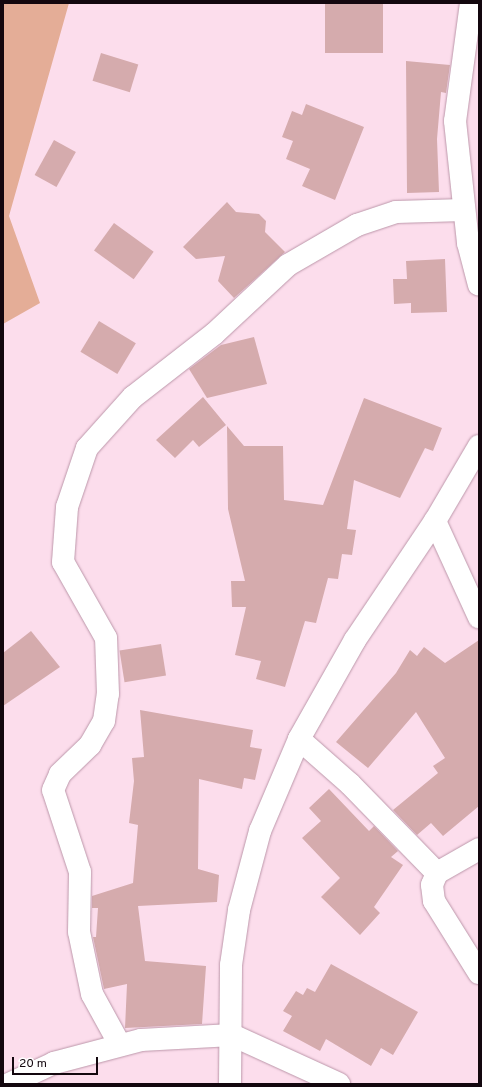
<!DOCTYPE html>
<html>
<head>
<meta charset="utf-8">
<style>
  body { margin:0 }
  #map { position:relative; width:482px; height:1087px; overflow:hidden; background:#fcddec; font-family:Overpass,sans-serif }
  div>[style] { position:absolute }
  .green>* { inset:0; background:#e4ad97 }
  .building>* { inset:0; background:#d5abad; transform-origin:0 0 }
  .roads { filter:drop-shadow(0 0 1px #bc97aa) drop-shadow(0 0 1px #bc97aa) }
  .street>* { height:22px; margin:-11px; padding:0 11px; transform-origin:11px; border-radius:11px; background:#fff }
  span { translate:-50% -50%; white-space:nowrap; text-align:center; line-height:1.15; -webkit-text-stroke:4px #fff; paint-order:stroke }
  .frame { position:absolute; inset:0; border:4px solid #13070e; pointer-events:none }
  .scale { position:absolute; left:12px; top:1057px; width:86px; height:18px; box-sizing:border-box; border:2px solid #13070e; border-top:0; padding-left:5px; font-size:12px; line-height:14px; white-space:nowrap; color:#13070e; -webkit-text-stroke:3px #fff; paint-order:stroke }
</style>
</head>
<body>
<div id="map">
  <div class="green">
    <div style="clip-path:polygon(3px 3px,69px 3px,9px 216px,40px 303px,3px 324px)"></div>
  </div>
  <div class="building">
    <div style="left:325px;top:3px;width:58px;height:50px"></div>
    <div style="left:101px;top:53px;width:39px;height:29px;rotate:17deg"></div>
    <div style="clip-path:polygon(406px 61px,450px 65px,446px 93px,441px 92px,437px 139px,439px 192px,407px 193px)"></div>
    <div style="clip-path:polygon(306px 104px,364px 127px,335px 200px,302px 186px,310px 169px,286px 159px,293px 141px,282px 137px,292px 111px,302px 115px)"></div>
    <div style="left:54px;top:140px;width:25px;height:40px;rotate:29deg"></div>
    <div style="clip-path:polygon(227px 202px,236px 212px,259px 214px,266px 221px,265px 232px,285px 252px,234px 298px,218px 281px,225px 256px,196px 259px,183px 247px)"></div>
    <div style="left:114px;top:223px;width:49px;height:34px;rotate:36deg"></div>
    <div style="clip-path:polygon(445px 259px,447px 312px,411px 313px,411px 303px,394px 304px,393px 279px,407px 279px,406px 261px)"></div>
    <div style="left:99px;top:321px;width:43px;height:36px;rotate:31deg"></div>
    <div style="clip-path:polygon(254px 337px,267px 384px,207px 398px,189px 369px,221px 345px)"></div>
    <div style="clip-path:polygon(203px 397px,226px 425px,199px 447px,193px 440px,175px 458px,156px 440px)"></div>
    <div style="clip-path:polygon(364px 398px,442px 428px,433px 451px,425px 448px,400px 498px,354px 480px,347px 529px,356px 530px,352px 555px,342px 554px,338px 579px,328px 578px,316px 623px,305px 621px,285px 687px,256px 679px,261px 661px,235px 655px,246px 607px,232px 607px,231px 581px,245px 581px,228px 509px,227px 426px,244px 446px,283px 446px,284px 500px,323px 505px)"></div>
    <div style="clip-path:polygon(31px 631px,60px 667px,3px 706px,3px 653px)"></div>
    <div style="clip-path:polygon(479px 640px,479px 806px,443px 836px,431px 823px,417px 835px,393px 810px,438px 773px,433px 766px,445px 758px,416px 712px,368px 768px,336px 742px,396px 673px,410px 650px,417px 656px,424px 647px,445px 663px)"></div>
    <div style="left:161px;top:644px;width:32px;height:42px;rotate:81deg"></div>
    <div style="clip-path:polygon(140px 710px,253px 730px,250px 747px,262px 749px,255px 780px,244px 778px,242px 789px,199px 779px,198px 869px,219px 875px,217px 902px,138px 906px,145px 961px,206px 966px,202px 1024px,125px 1028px,127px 984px,104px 989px,93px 937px,96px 937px,98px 908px,92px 908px,92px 896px,133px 883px,138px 825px,129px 823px,134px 781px,132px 758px,144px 757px)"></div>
    <div style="clip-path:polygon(329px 789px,369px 831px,374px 826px,398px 851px,391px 857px,403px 865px,374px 907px,380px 913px,360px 935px,321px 897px,340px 878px,302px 838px,321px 821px,309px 808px)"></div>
    <div style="clip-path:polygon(331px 964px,418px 1012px,393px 1055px,381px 1048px,371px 1066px,326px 1039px,320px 1051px,283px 1031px,292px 1016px,283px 1011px,296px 991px,303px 995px,307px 988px,315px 992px)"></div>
  </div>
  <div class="roads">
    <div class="street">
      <div style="left:471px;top:3px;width:119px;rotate:97.7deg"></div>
      <div style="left:455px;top:121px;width:123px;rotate:83.9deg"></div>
      <div style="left:468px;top:243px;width:43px;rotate:75.3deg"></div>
      <div style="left:435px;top:521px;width:106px;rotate:65.4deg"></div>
      <div style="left:299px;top:739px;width:68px;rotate:41.4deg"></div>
      <div style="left:350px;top:784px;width:124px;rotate:45.7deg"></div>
      <div style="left:437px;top:873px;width:48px;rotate:-29.7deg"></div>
      <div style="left:437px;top:873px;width:13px;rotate:113deg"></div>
      <div style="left:432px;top:885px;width:16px;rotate:83deg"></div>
      <div style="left:434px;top:901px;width:85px;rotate:58deg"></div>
      <div style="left:120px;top:1045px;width:58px;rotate:-118.8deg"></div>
      <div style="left:92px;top:994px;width:63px;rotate:-101.8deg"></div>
      <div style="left:79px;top:932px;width:60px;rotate:-89deg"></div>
      <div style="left:80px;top:872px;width:86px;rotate:-108.2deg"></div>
      <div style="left:53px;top:790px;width:17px;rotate:-66deg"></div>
      <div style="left:60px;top:774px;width:42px;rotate:-44deg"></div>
      <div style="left:90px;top:745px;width:28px;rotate:-60deg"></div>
      <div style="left:104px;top:721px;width:27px;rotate:-82deg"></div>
      <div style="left:108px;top:694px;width:56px;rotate:-92deg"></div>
      <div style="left:106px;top:638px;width:87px;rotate:-119.5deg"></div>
      <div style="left:63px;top:562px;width:55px;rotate:-85.8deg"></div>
      <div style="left:67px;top:507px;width:62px;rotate:-71.3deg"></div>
      <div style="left:87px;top:448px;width:69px;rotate:-48deg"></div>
      <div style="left:133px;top:397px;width:103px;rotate:-37.9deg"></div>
      <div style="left:214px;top:334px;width:101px;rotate:-43deg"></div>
      <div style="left:288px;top:265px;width:80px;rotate:-30.1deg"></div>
      <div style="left:357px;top:225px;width:41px;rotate:-18.4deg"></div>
      <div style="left:396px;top:212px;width:68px;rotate:-1.7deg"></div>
      <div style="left:9px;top:1084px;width:50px;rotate:-25deg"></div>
      <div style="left:54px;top:1063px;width:90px;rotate:-14.8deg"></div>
      <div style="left:141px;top:1040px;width:91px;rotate:-3.1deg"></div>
      <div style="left:232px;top:1035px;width:118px;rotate:24.6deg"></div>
      <div style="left:230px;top:1084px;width:119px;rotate:-89.5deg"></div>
      <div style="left:231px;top:965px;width:56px;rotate:-81.7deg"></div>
      <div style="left:239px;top:910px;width:82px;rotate:-75.1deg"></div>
      <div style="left:260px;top:831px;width:100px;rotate:-67deg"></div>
      <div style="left:299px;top:739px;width:114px;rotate:-60.5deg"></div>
      <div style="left:355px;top:640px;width:143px;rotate:-56.1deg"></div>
      <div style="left:435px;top:521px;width:87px;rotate:-59.6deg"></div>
    </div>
  </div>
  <div class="frame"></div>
  <div class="scale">20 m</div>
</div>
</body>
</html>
